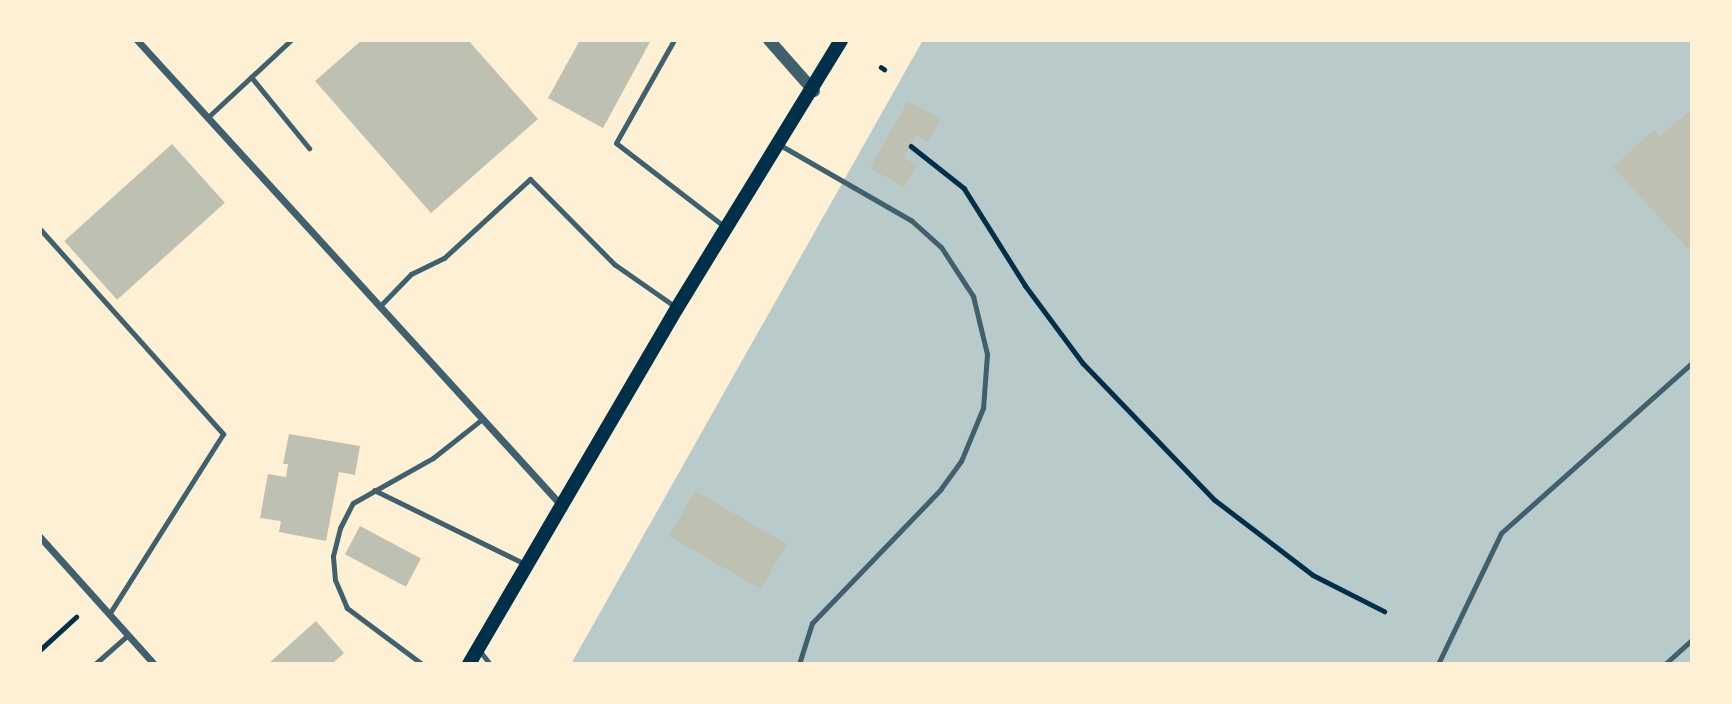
<!DOCTYPE html>
<html>
<head>
<meta charset="utf-8">
<style>
  body { margin:0 }
  #map { position:relative; width:1732px; height:704px; overflow:hidden; background:#fdf0d5; font-family:Ubuntu,sans-serif }
  div>[style] { position:absolute }
  .green>* { inset:0; background:#b9caca }
  .building>* { inset:0; background:#bec0b2; transform-origin:0 0 }
  .path>* { height:4.5px; margin:-2.25px; padding:0 2.25px; transform-origin:2.25px; border-radius:2.25px; background:#003049 }
  .service>* { height:5px; margin:-2.5px; padding:0 2.5px; transform-origin:2.5px; border-radius:2.5px; background:#3f606c }
  .minor>* { height:7px; margin:-3.5px; padding:0 3.5px; transform-origin:3.5px; border-radius:3.5px; background:#3f606c }
  .tertiary>* { height:12px; margin:-6px; padding:0 6px; transform-origin:6px; border-radius:6px; background:#3f606c }
  .secondary>* { height:14px; margin:-7px; padding:0 7px; transform-origin:7px; border-radius:7px; background:#003049 }
  span { translate:-50% -50%; white-space:nowrap; text-align:center; line-height:1.15; -webkit-text-stroke:6px #fdf0d5; paint-order:stroke }
  .frame { position:absolute; inset:0; border:42px solid #fdf0d5; pointer-events:none }
</style>
</head>
<body>
<div id="map">
  <div class="green">
    <div style="clip-path:polygon(923px 40px,1692px 40px,1692px 664px,571px 664px)"></div>
  </div>
  <div class="building">
    <div style="clip-path:polygon(362px 40px,468px 40px,538px 119px,431px 213px,315px 81px)"></div>
    <div style="clip-path:polygon(580px 40px,651px 40px,603px 128px,548px 98px)"></div>
    <div style="clip-path:polygon(908px 101px,941px 119px,928px 141px,916px 135px,904px 158px,917px 165px,904px 187px,870px 168px)"></div>
    <div style="clip-path:polygon(1692px 108px,1692px 253px,1613px 167px,1654px 130px,1660px 137px)"></div>
    <div style="left:172px;top:144px;width:79px;height:145px;rotate:48deg"></div>
    <div style="clip-path:polygon(289px 434px,360px 446px,355px 475px,339px 472px,326px 541px,279px 532px,281px 521px,260px 518px,268px 474px,286px 477px,288px 464px,283px 464px)"></div>
    <div style="left:695px;top:491px;width:106px;height:52px;rotate:30deg"></div>
    <div style="left:360px;top:526px;width:69px;height:32px;rotate:28deg"></div>
    <div style="clip-path:polygon(316px 621px,344px 653px,332px 664px,268px 664px)"></div>
  </div>
  <div class="path">
    <div style="left:881px;top:67px;width:4px;rotate:34deg"></div>
    <div style="left:911px;top:146px;width:68px;rotate:38.4deg"></div>
    <div style="left:964px;top:188px;width:115px;rotate:57.8deg"></div>
    <div style="left:1025px;top:285px;width:97px;rotate:53.4deg"></div>
    <div style="left:1083px;top:363px;width:190px;rotate:46.1deg"></div>
    <div style="left:1215px;top:500px;width:123px;rotate:37.4deg"></div>
    <div style="left:1313px;top:575px;width:80px;rotate:26.9deg"></div>
    <div style="left:40px;top:650px;width:49px;rotate:-42.5deg"></div>
  </div>
  <div class="service">
    <div style="left:674px;top:40px;width:118px;rotate:119.4deg"></div>
    <div style="left:616px;top:143px;width:138px;rotate:37.6deg"></div>
    <div style="left:251px;top:77px;width:92px;rotate:50.8deg"></div>
    <div style="left:207px;top:118px;width:115px;rotate:-42.9deg"></div>
    <div style="left:780px;top:145px;width:152px;rotate:29.9deg"></div>
    <div style="left:912px;top:221px;width:39px;rotate:42deg"></div>
    <div style="left:941px;top:247px;width:59px;rotate:56.9deg"></div>
    <div style="left:973px;top:296px;width:60px;rotate:76.4deg"></div>
    <div style="left:987px;top:354px;width:54px;rotate:94.2deg"></div>
    <div style="left:983px;top:408px;width:57px;rotate:112.5deg"></div>
    <div style="left:961px;top:461px;width:34px;rotate:126deg"></div>
    <div style="left:941px;top:489px;width:186px;rotate:133.9deg"></div>
    <div style="left:812px;top:623px;width:43px;rotate:107.6deg"></div>
    <div style="left:40px;top:229px;width:275px;rotate:48.2deg"></div>
    <div style="left:223px;top:434px;width:213px;rotate:122.3deg"></div>
    <div style="left:379px;top:307px;width:46px;rotate:-45.9deg"></div>
    <div style="left:411px;top:274px;width:37px;rotate:-26deg"></div>
    <div style="left:444px;top:258px;width:117px;rotate:-42.6deg"></div>
    <div style="left:530px;top:179px;width:120px;rotate:45.3deg"></div>
    <div style="left:614px;top:264px;width:77px;rotate:34.9deg"></div>
    <div style="left:374px;top:490px;width:168px;rotate:26.1deg"></div>
    <div style="left:479px;top:650px;width:18px;rotate:52deg"></div>
    <div style="left:95px;top:664px;width:44px;rotate:-41.3deg"></div>
    <div style="left:422px;top:664px;width:94px;rotate:-143.3deg"></div>
    <div style="left:347px;top:608px;width:30px;rotate:-113deg"></div>
    <div style="left:335px;top:580px;width:24px;rotate:-95deg"></div>
    <div style="left:333px;top:556px;width:29px;rotate:-76deg"></div>
    <div style="left:340px;top:528px;width:28px;rotate:-63deg"></div>
    <div style="left:353px;top:503px;width:92px;rotate:-29.4deg"></div>
    <div style="left:433px;top:458px;width:61px;rotate:-38.4deg"></div>
    <div style="left:1438px;top:664px;width:145px;rotate:-64.3deg"></div>
    <div style="left:1501px;top:533px;width:256px;rotate:-41.7deg"></div>
    <div style="left:1665px;top:664px;width:36px;rotate:-42deg"></div>
  </div>
  <div class="minor">
    <div style="left:137px;top:40px;width:629px;rotate:47.64deg"></div>
    <div style="left:40px;top:537px;width:171px;rotate:48.1deg"></div>
  </div>
  <div class="tertiary">
    <div style="left:769px;top:40px;width:68px;rotate:48.6deg"></div>
  </div>
  <div class="secondary">
    <div style="left:469px;top:664px;width:412px;rotate:-59.7deg"></div>
    <div style="left:677px;top:308px;width:314px;rotate:-58.5deg"></div>
  </div>
  <div class="frame"></div>
</div>
</body>
</html>
